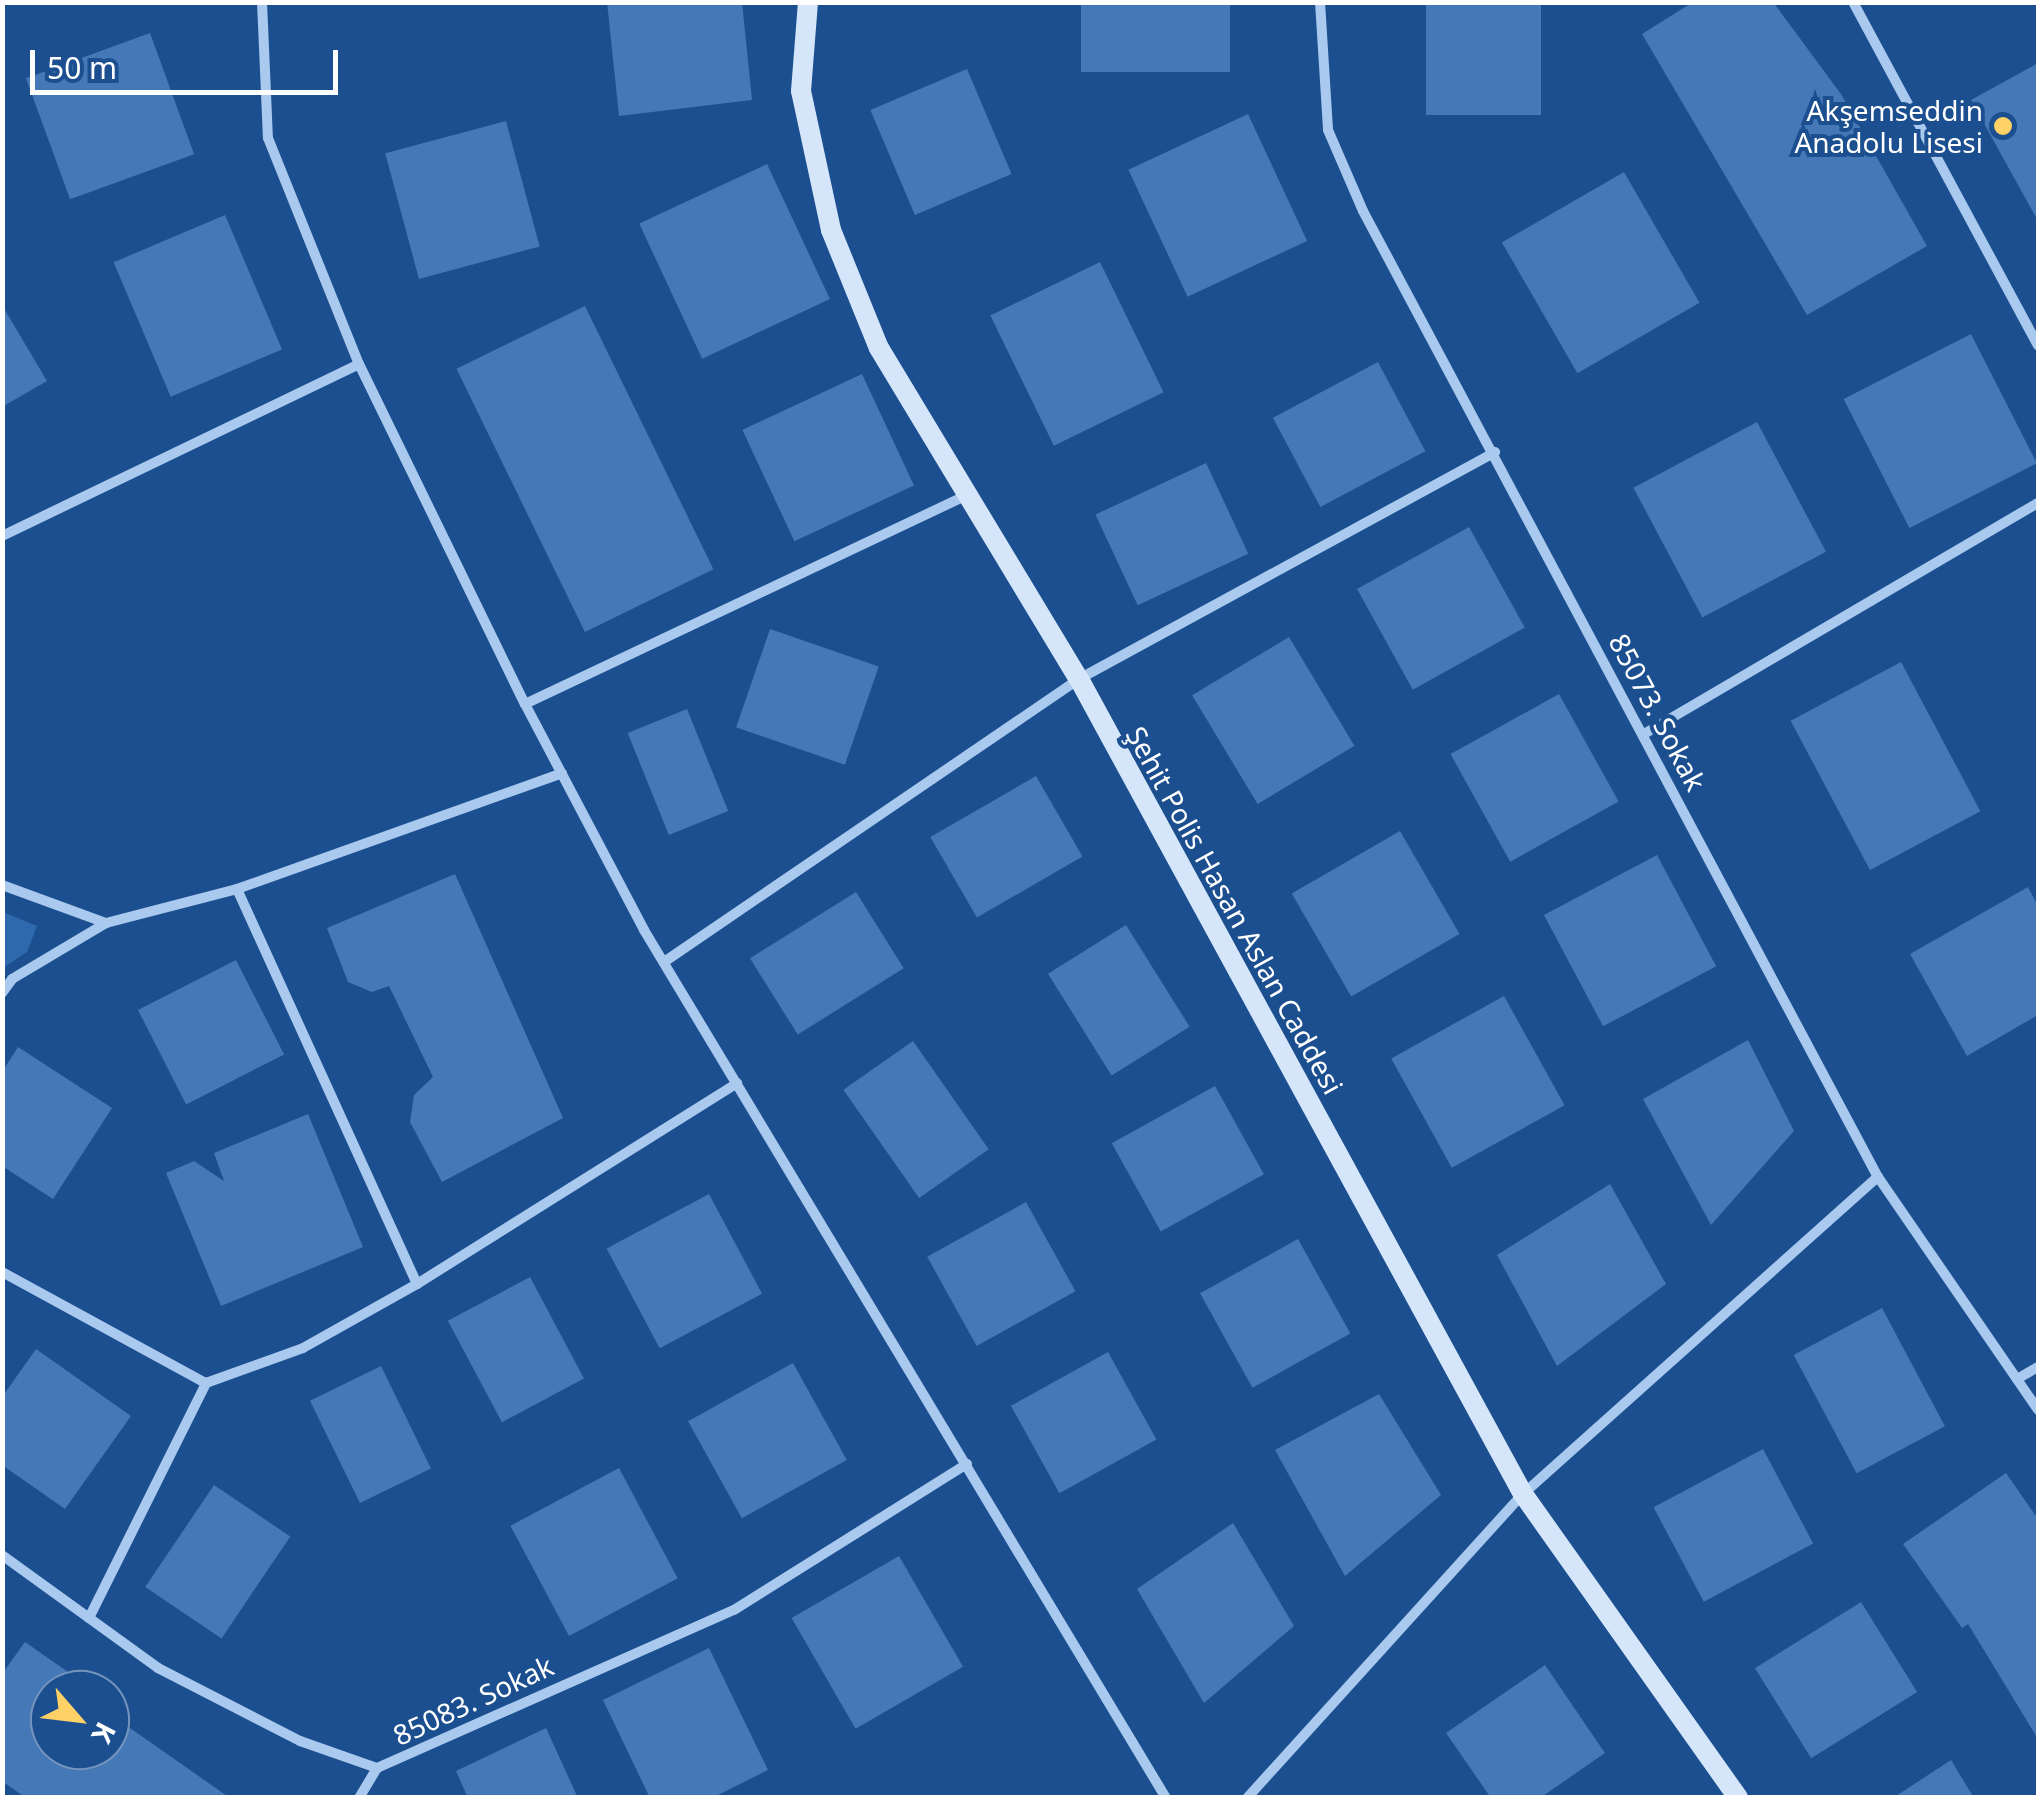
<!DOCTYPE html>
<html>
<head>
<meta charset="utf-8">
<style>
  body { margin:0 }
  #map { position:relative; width:2041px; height:1800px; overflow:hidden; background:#1b4f8f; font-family:"Noto Sans",sans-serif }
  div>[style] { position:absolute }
  .green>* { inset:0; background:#2e69ad }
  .building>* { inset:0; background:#4478b7; transform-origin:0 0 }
  .street>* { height:10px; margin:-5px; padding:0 5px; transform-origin:5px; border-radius:5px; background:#a9c9ee }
  .secondary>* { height:20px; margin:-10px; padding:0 10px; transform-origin:10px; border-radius:10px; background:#d6e6fa }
  .dots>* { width:28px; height:28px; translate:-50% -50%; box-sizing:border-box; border:5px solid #1b4f8f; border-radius:50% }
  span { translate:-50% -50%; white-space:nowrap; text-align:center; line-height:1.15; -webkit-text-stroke:8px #1b4f8f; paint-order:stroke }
  .poi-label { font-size:28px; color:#fff }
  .right { translate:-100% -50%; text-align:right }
  .street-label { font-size:28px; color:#fff }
  .frame { position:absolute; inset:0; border:5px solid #fff; pointer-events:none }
  .north { position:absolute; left:30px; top:1670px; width:100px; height:100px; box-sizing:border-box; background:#1b4f8f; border:2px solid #7695bc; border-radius:50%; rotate:118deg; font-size:28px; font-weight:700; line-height:40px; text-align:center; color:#fff }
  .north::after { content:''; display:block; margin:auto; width:35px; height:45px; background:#ffd166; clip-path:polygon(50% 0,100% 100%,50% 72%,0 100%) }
  .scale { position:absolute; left:30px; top:50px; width:308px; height:45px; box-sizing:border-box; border:5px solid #fff; border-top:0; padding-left:12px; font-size:30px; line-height:35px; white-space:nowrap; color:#fff; -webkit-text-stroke:8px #1b4f8f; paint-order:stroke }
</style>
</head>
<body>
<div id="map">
  <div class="green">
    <div style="clip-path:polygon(3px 912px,37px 926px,27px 952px,3px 968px)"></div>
  </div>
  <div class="building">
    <div style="clip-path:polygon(607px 2px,742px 2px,752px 100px,619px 116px)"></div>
    <div style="left:1081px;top:2px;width:149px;height:70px"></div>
    <div style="left:1426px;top:2px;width:115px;height:113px"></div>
    <div style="clip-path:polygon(1693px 2px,1773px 2px,1841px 94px,1927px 246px,1807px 315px,1642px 34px)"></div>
    <div style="left:150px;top:33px;width:129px;height:132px;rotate:70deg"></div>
    <div style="clip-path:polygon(2038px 63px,2038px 221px,1971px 100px)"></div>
    <div style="left:967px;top:69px;width:114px;height:105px;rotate:67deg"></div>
    <div style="left:1248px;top:114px;width:140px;height:132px;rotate:65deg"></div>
    <div style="left:506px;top:121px;width:130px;height:125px;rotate:75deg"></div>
    <div style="left:767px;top:164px;width:149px;height:141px;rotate:65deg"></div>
    <div style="left:1624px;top:172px;width:151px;height:141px;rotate:60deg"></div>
    <div style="left:225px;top:215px;width:146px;height:121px;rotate:67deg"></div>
    <div style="left:1100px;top:262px;width:145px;height:122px;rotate:64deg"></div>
    <div style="clip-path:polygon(2px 305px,47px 381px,2px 407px)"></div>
    <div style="left:585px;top:306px;width:293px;height:143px;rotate:64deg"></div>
    <div style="left:1971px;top:334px;width:145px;height:143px;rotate:63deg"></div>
    <div style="left:1378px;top:362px;width:101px;height:119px;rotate:62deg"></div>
    <div style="left:862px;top:374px;width:123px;height:132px;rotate:65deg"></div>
    <div style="left:1757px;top:422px;width:147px;height:140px;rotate:62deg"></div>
    <div style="left:1206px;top:463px;width:100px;height:122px;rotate:65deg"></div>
    <div style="left:1469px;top:527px;width:115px;height:128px;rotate:61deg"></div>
    <div style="left:770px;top:629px;width:115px;height:104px;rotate:19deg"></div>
    <div style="left:1289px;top:637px;width:127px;height:113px;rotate:59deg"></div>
    <div style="left:1901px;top:662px;width:169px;height:125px;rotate:62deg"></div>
    <div style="left:1559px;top:694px;width:123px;height:124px;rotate:61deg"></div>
    <div style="left:687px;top:709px;width:110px;height:64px;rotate:68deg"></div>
    <div style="left:1036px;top:776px;width:93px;height:122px;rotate:60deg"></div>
    <div style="left:1400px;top:831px;width:119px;height:125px;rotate:60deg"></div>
    <div style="left:1657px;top:855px;width:126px;height:128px;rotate:62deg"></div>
    <div style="clip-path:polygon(455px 874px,563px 1118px,442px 1182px,410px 1122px,414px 1095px,433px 1077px,389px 986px,372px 992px,348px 982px,327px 928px)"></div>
    <div style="clip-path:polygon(2028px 887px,2038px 906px,2038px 1015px,1967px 1056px,1910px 954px)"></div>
    <div style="left:856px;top:892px;width:90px;height:125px;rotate:58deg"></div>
    <div style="left:1126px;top:925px;width:120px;height:92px;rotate:58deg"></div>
    <div style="left:236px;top:960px;width:106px;height:110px;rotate:63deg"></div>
    <div style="left:1504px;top:996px;width:125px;height:129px;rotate:61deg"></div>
    <div style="clip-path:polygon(1748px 1040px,1794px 1131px,1711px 1225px,1643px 1099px)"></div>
    <div style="left:913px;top:1041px;width:132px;height:85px;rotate:55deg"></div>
    <div style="clip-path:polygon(18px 1047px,112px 1108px,53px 1199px,2px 1166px,2px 1072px)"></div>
    <div style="left:1215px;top:1086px;width:101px;height:118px;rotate:61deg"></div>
    <div style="clip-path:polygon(308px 1114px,363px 1247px,221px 1306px,166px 1173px,194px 1161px,224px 1181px,214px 1153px)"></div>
    <div style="clip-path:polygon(1610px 1184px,1666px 1284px,1557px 1366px,1497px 1255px)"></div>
    <div style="left:709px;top:1194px;width:113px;height:116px;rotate:62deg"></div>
    <div style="left:1026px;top:1202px;width:102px;height:113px;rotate:61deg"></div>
    <div style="left:1298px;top:1239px;width:108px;height:112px;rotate:61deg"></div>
    <div style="left:530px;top:1277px;width:115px;height:93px;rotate:62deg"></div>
    <div style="left:1882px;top:1308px;width:134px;height:100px;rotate:62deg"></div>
    <div style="clip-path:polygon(36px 1349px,131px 1416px,65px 1509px,2px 1465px,2px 1397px)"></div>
    <div style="left:1108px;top:1352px;width:100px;height:111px;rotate:61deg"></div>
    <div style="left:793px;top:1363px;width:111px;height:120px;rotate:61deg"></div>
    <div style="left:381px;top:1366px;width:114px;height:79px;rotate:64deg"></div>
    <div style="clip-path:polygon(1379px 1394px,1441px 1495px,1345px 1576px,1275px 1450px)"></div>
    <div style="left:1763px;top:1449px;width:107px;height:124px;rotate:62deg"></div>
    <div style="left:619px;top:1468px;width:125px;height:123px;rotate:62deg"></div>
    <div style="clip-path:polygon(2006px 1473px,2038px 1519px,2038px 1739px,1968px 1624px,1962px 1628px,1903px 1544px)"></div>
    <div style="left:214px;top:1485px;width:92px;height:123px;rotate:34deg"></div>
    <div style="clip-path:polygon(1233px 1523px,1294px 1626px,1204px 1703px,1137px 1589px)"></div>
    <div style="left:899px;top:1556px;width:128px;height:124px;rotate:60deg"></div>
    <div style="left:1861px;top:1602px;width:106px;height:125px;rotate:58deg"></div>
    <div style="clip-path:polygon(25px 1642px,94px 1690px,50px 1690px,50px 1750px,110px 1750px,110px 1714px,230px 1798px,26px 1798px,2px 1781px,2px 1674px)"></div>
    <div style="clip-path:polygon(709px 1648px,768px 1770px,712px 1798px,650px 1798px,603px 1700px)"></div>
    <div style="clip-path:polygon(1545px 1665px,1605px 1753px,1540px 1798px,1491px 1798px,1446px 1733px)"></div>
    <div style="clip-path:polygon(546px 1728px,578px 1798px,468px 1798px,456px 1771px)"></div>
    <div style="clip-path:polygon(1951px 1760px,1974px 1798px,1893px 1798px)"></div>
  </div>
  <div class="street">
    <div style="left:262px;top:2px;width:136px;rotate:87.5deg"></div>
    <div style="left:268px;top:138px;width:244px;rotate:68.1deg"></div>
    <div style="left:359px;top:364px;width:378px;rotate:64deg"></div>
    <div style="left:525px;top:704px;width:255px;rotate:62.2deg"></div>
    <div style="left:644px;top:930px;width:1013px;rotate:58.98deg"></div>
    <div style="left:1320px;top:2px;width:128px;rotate:86.4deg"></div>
    <div style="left:1328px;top:130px;width:88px;rotate:66.6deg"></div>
    <div style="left:1363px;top:211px;width:1095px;rotate:61.94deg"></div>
    <div style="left:1878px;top:1177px;width:283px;rotate:55.5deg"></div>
    <div style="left:1853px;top:2px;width:390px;rotate:61.7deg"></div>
    <div style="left:2px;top:536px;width:396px;rotate:-25.7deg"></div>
    <div style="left:525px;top:704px;width:489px;rotate:-25.3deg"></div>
    <div style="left:1644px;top:734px;width:457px;rotate:-30.4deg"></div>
    <div style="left:2px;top:885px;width:111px;rotate:20.1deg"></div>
    <div style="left:237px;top:889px;width:434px;rotate:65.5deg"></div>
    <div style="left:664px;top:962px;width:502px;rotate:-34.29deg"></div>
    <div style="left:1079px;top:679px;width:474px;rotate:-28.6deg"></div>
    <div style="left:2px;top:993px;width:17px;rotate:-54deg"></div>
    <div style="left:12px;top:979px;width:109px;rotate:-30.8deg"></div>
    <div style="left:106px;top:923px;width:135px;rotate:-14.5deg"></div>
    <div style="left:237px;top:889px;width:345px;rotate:-19.6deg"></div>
    <div style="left:2px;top:1272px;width:232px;rotate:28.6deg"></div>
    <div style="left:206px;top:1383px;width:103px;rotate:-19.8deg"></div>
    <div style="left:303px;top:1348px;width:131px;rotate:-29.3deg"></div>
    <div style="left:417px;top:1284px;width:378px;rotate:-32.1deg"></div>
    <div style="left:2017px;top:1379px;width:24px;rotate:-30deg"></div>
    <div style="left:2px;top:1555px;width:193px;rotate:35.9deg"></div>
    <div style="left:158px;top:1668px;width:160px;rotate:27.2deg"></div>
    <div style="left:300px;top:1741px;width:82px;rotate:19.3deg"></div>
    <div style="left:377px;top:1768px;width:390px;rotate:-23.9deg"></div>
    <div style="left:734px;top:1610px;width:275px;rotate:-32.1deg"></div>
    <div style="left:89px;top:1618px;width:263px;rotate:-63.5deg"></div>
    <div style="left:359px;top:1798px;width:35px;rotate:-59deg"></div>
    <div style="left:1247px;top:1798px;width:411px;rotate:-47.8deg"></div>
    <div style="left:1523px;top:1494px;width:476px;rotate:-41.8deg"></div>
  </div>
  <div class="secondary">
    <div style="left:808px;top:2px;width:89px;rotate:94.5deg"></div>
    <div style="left:801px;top:91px;width:142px;rotate:77.8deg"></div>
    <div style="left:831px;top:230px;width:127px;rotate:67.9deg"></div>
    <div style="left:879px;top:348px;width:387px;rotate:58.9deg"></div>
    <div style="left:1079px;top:679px;width:928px;rotate:61.42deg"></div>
    <div style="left:1523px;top:1494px;width:372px;rotate:54.7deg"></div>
  </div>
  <div class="dots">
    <div style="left:2003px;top:126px;background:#ffd166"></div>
  </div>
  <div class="poi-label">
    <span class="right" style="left:1983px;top:126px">Akşemseddin<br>Anadolu Lisesi</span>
  </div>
  <div class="street-label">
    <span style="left:1658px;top:712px;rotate:62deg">85073. Sokak</span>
    <span style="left:1235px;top:910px;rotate:61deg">Şehit Polis Hasan Aslan Caddesi</span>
    <span style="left:473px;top:1700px;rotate:-25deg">85083. Sokak</span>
  </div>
  <div class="frame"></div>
  <div class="north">K</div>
  <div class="scale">50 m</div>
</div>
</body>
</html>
